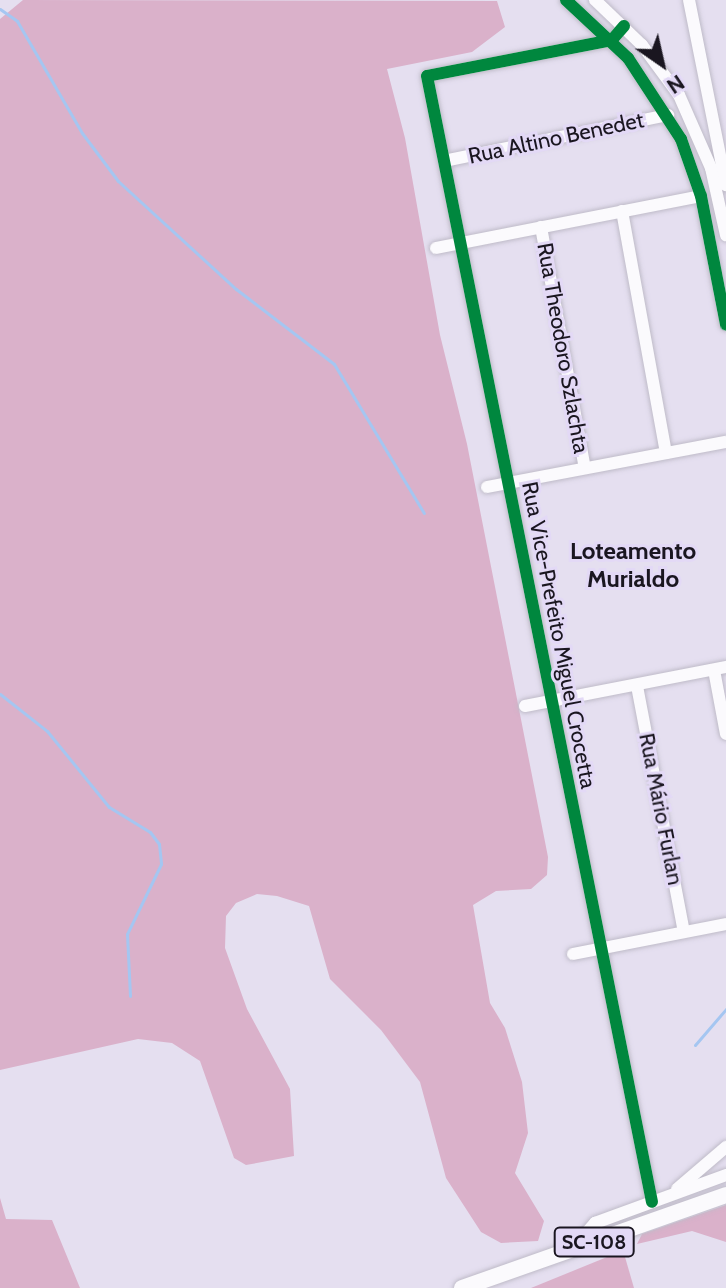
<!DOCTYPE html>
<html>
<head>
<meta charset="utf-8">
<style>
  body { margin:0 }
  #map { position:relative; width:726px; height:1288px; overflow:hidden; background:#e5dff0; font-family:Cabin,sans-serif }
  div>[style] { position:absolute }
  .forest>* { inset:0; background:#dab1ca }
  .stream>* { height:3px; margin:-1.5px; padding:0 1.5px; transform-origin:1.5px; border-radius:1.5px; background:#a5c6f1 }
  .roads { filter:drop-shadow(0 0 2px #bfbbc8) drop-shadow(0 0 2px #bfbbc8) }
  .minor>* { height:12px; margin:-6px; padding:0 6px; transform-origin:6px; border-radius:6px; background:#fbfafd }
  .major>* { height:16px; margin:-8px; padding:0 8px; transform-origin:8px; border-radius:8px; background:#fbfafd }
  .cycleway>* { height:12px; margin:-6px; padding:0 6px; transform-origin:6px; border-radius:6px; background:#00873e }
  span { translate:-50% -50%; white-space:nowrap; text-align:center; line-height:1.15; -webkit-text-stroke:6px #e3d9f6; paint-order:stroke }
  .shield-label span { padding:2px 6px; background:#e3d9f6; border:2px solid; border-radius:6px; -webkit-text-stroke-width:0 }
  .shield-label { font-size:20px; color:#1a1620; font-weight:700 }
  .street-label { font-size:22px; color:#1a1620 }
  .neighbourhood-label { font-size:24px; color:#1a1620; font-weight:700 }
  .north { position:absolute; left:622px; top:24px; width:80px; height:80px; -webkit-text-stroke:6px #e3d9f6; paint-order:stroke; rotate:146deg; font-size:22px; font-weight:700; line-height:32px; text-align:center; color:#1a1620 }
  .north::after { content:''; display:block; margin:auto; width:28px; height:36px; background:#1a1620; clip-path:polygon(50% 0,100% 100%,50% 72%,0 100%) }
</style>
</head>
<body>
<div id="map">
  <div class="forest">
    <div style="clip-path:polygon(23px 0,497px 1px,505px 27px,472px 52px,387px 69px,405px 138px,440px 335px,467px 444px,548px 857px,547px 875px,531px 889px,496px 891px,473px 905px,490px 1003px,505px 1028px,522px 1082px,528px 1133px,515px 1173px,544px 1221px,538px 1241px,501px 1243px,481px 1232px,446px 1178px,420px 1082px,381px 1030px,330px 979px,309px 906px,277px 896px,257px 894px,236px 903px,226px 916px,225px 948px,247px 1009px,290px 1089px,294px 1156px,246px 1165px,234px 1158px,200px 1061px,172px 1043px,138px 1039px,0 1070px,0 19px)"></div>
    <div style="clip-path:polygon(0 1198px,6px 1219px,52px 1220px,80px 1288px,0 1288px)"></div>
    <div style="clip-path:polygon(726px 1205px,726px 1242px,692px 1231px,637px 1244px,642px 1234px)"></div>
    <div style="clip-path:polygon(612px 1255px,625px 1257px,634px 1288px,531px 1288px)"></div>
  </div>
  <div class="stream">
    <div style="left:0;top:9px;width:21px;rotate:35deg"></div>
    <div style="left:17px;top:21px;width:129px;rotate:59.9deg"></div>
    <div style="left:82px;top:133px;width:60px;rotate:53.1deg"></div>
    <div style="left:118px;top:181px;width:160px;rotate:42.5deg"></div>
    <div style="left:236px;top:289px;width:123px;rotate:37.4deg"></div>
    <div style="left:334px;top:364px;width:174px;rotate:58.9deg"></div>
    <div style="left:0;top:694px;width:60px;rotate:38.2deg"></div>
    <div style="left:47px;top:731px;width:98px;rotate:50.8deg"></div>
    <div style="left:109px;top:807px;width:48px;rotate:31.4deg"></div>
    <div style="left:150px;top:832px;width:15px;rotate:53deg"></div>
    <div style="left:159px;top:844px;width:20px;rotate:84deg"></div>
    <div style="left:161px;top:864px;width:78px;rotate:115.9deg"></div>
    <div style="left:127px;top:934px;width:62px;rotate:87.2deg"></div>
    <div style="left:695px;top:1045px;width:48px;rotate:-49.3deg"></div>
  </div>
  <div class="roads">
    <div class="minor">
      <div style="left:566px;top:0;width:85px;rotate:43.1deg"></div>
      <div style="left:628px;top:58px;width:97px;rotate:56.8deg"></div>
      <div style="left:681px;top:139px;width:60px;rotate:70.7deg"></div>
      <div style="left:701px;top:196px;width:131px;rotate:79deg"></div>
      <div style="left:595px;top:0;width:65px;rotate:43.8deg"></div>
      <div style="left:642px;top:45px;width:62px;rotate:53.5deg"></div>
      <div style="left:679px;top:95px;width:80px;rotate:66.3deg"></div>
      <div style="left:711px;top:168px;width:69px;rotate:77.4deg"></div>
      <div style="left:689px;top:0;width:189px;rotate:78.7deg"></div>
      <div style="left:624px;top:26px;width:18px;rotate:131deg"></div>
      <div style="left:612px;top:40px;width:188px;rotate:169deg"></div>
      <div style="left:427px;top:76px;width:1148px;rotate:78.7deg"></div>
      <div style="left:444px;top:161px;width:229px;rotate:-11.6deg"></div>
      <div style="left:622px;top:211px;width:246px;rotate:79.7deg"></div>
      <div style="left:541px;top:227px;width:245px;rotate:79.7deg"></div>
      <div style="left:436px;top:248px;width:270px;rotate:-11.1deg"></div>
      <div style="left:487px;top:487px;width:243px;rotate:-10.7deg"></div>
      <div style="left:714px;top:670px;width:65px;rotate:79.4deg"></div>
      <div style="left:637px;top:686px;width:250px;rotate:79.2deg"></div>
      <div style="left:525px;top:706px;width:205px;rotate:-11deg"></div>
      <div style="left:573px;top:954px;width:156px;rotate:-11.1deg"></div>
      <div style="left:677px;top:1189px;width:65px;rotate:-40.6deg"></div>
      <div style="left:588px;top:1244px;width:13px;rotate:-90deg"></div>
      <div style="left:588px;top:1231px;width:11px;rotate:-49deg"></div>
      <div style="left:595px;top:1223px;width:140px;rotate:-20.1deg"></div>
    </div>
    <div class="major">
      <div style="left:462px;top:1288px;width:280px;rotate:-19.4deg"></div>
    </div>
  </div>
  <div class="cycleway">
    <div style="left:566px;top:0;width:85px;rotate:43.1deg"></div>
    <div style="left:628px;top:58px;width:97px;rotate:56.8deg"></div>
    <div style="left:681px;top:139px;width:60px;rotate:70.7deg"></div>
    <div style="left:701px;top:196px;width:131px;rotate:79deg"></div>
    <div style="left:624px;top:26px;width:18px;rotate:131deg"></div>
    <div style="left:612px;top:40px;width:188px;rotate:169deg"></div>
    <div style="left:427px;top:76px;width:1148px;rotate:78.7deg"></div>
  </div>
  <div class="shield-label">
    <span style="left:594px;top:1242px">SC-108</span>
  </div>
  <div class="street-label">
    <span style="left:556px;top:138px;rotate:-12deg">Rua Altino Benedet</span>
    <span style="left:563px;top:348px;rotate:80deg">Rua Theodoro Szlachta</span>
    <span style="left:559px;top:635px;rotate:79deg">Rua Vice-Prefeito Miguel Crocetta</span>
    <span style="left:661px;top:809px;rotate:79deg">Rua Mário Furlan</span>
  </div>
  <div class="neighbourhood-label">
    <span style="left:633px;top:565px">Loteamento<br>Murialdo</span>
  </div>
  <div class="north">N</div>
</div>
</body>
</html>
